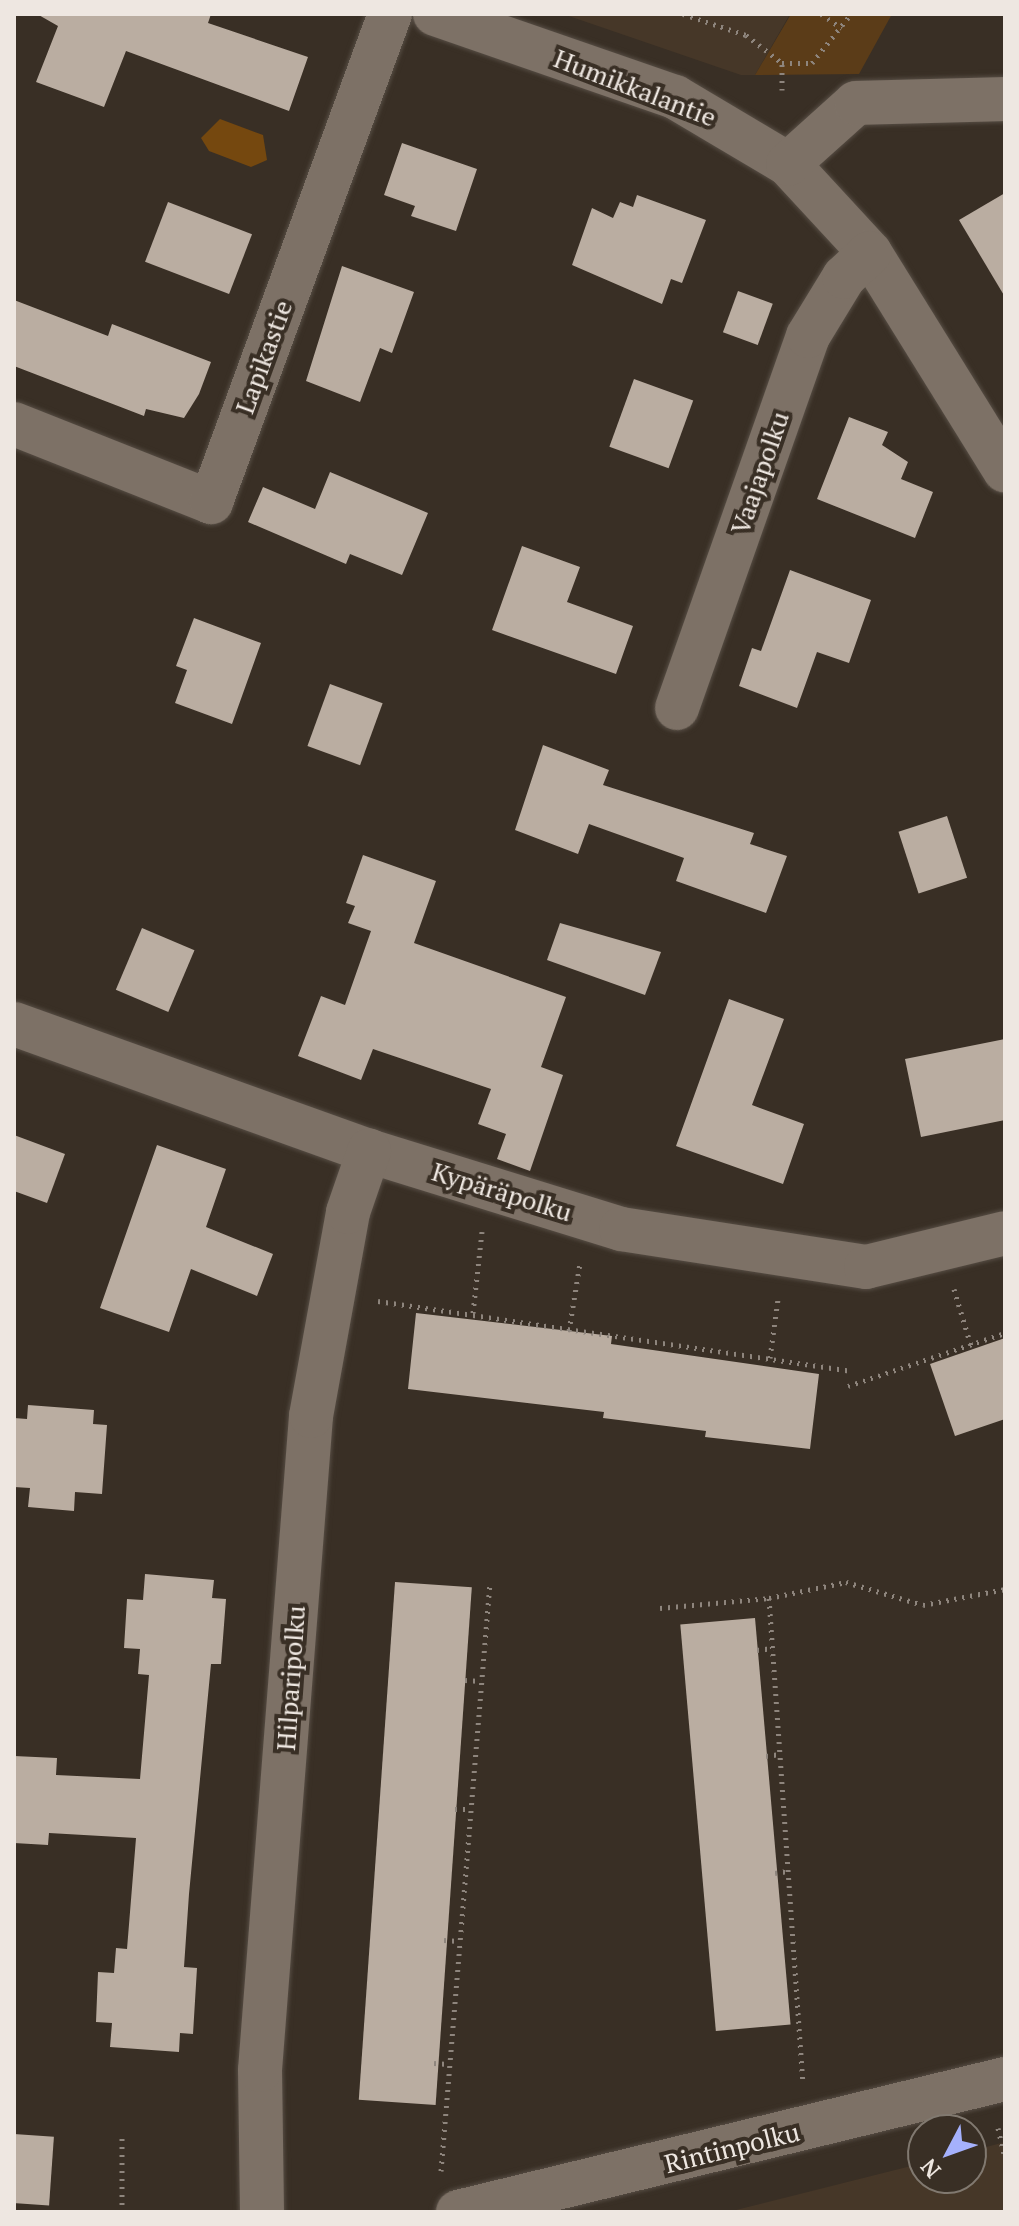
<!DOCTYPE html>
<html>
<head>
<meta charset="utf-8">
<style>
  body { margin:0 }
  #map { position:relative; width:1019px; height:2226px; overflow:hidden; background:#392f25; font-family:"PT Serif",serif }
  div>[style] { position:absolute }
  .built>* { inset:0; background:#463728 }
  .green>* { inset:0; background:#5b3c18 }
  .water>* { inset:0; background:#75480f }
  .building>* { inset:0; background:#baada1; transform-origin:0 0 }
  .path>* { height:5px; margin-top:-2.5px; transform-origin:0; background:repeating-linear-gradient(90deg,#8e857d 0 2px,transparent 0 8px) }
  .roads { filter:drop-shadow(0 0 2px #564d44) drop-shadow(0 0 2px #564d44) }
  .minor>* { height:44px; margin:-22px; padding:0 22px; transform-origin:22px; border-radius:22px; background:#7d7166 }
  span { translate:-50% -50%; white-space:nowrap; text-align:center; line-height:1.15; -webkit-text-stroke:8px #392f25; paint-order:stroke }
  .street-label { font-size:26px; color:#eee7e1 }
  .frame { position:absolute; inset:0; border:16px solid #eee7e1; pointer-events:none }
  .north { position:absolute; left:907px; top:2114px; width:80px; height:80px; box-sizing:border-box; background:#392f25; border:2px solid #817970; border-radius:50%; rotate:229deg; font-size:22px; font-weight:700; line-height:32px; text-align:center; color:#eee7e1 }
  .north::after { content:''; display:block; margin:auto; width:28px; height:36px; background:#a5b1fc; clip-path:polygon(50% 0,100% 100%,50% 72%,0 100%) }
</style>
</head>
<body>
<div id="map">
  <div class="built">
    <div style="clip-path:polygon(563px 14px,790px 14px,755px 75px,741px 75px)"></div>
    <div style="clip-path:polygon(1005px 2142px,1005px 2212px,728px 2212px,923px 2163px,923px 2178px,971px 2178px,971px 2151px)"></div>
  </div>
  <div class="green">
    <div style="clip-path:polygon(791px 14px,892px 14px,859px 74px,755px 75px)"></div>
  </div>
  <div class="water">
    <div style="clip-path:polygon(220px 119px,263px 135px,267px 160px,251px 167px,209px 151px,201px 138px)"></div>
  </div>
  <div class="building">
    <div style="clip-path:polygon(37px 14px,211px 14px,208px 23px,308px 57px,289px 111px,126px 51px,104px 107px,36px 82px,58px 26px)"></div>
    <div style="clip-path:polygon(402px 143px,477px 169px,456px 231px,411px 216px,415px 206px,384px 195px)"></div>
    <div style="clip-path:polygon(1005px 193px,1005px 297px,959px 220px)"></div>
    <div style="clip-path:polygon(637px 195px,706px 220px,682px 283px,671px 279px,662px 304px,572px 265px,592px 208px,613px 218px,620px 202px,633px 207px)"></div>
    <div style="left:168px;top:202px;width:90px;height:64px;rotate:21deg"></div>
    <div style="clip-path:polygon(342px 266px,414px 292px,392px 353px,380px 348px,360px 402px,306px 381px)"></div>
    <div style="left:738px;top:291px;width:37px;height:44px;rotate:20deg"></div>
    <div style="clip-path:polygon(14px 300px,108px 336px,112px 324px,211px 362px,199px 394px,184px 418px,146px 409px,144px 416px,14px 366px)"></div>
    <div style="left:634px;top:379px;width:63px;height:72px;rotate:20deg"></div>
    <div style="clip-path:polygon(849px 417px,888px 432px,882px 445px,908px 462px,901px 479px,933px 492px,915px 538px,817px 499px)"></div>
    <div style="clip-path:polygon(330px 472px,428px 513px,402px 575px,350px 554px,346px 564px,248px 522px,263px 487px,315px 509px)"></div>
    <div style="clip-path:polygon(522px 546px,580px 567px,567px 602px,633px 626px,616px 674px,492px 630px)"></div>
    <div style="clip-path:polygon(790px 570px,871px 600px,849px 663px,817px 652px,797px 708px,739px 686px,752px 648px,761px 651px)"></div>
    <div style="clip-path:polygon(194px 618px,261px 643px,232px 724px,175px 703px,187px 670px,176px 666px)"></div>
    <div style="left:330px;top:684px;width:56px;height:66px;rotate:20deg"></div>
    <div style="clip-path:polygon(543px 745px,609px 770px,603px 785px,754px 833px,750px 844px,787px 856px,766px 913px,676px 881px,684px 858px,589px 824px,578px 854px,515px 830px)"></div>
    <div style="left:947px;top:816px;width:65px;height:51px;rotate:72deg"></div>
    <div style="clip-path:polygon(363px 855px,436px 881px,414px 943px,566px 997px,541px 1067px,563px 1075px,530px 1171px,497px 1159px,506px 1134px,478px 1124px,491px 1089px,373px 1049px,361px 1080px,298px 1056px,321px 996px,345px 1005px,371px 931px,348px 923px,355px 906px,346px 903px)"></div>
    <div style="clip-path:polygon(560px 923px,661px 952px,645px 995px,547px 960px)"></div>
    <div style="left:142px;top:928px;width:57px;height:67px;rotate:23deg"></div>
    <div style="clip-path:polygon(729px 999px,784px 1019px,752px 1105px,804px 1124px,783px 1184px,676px 1146px)"></div>
    <div style="clip-path:polygon(1005px 1039px,1005px 1120px,921px 1137px,905px 1059px)"></div>
    <div style="clip-path:polygon(14px 1135px,65px 1154px,47px 1203px,14px 1191px)"></div>
    <div style="clip-path:polygon(157px 1145px,226px 1169px,206px 1227px,273px 1254px,257px 1296px,191px 1269px,169px 1332px,100px 1308px)"></div>
    <div style="clip-path:polygon(416px 1313px,612px 1336px,611px 1344px,819px 1374px,810px 1449px,705px 1437px,706px 1431px,603px 1418px,604px 1412px,408px 1389px)"></div>
    <div style="clip-path:polygon(1005px 1338px,1005px 1419px,955px 1436px,930px 1364px)"></div>
    <div style="clip-path:polygon(28px 1405px,94px 1410px,93px 1424px,107px 1425px,102px 1494px,75px 1492px,74px 1511px,28px 1507px,30px 1488px,14px 1487px,14px 1418px,27px 1419px)"></div>
    <div style="clip-path:polygon(145px 1574px,214px 1580px,212px 1598px,226px 1599px,221px 1664px,211px 1664px,189px 1894px,184px 1967px,197px 1968px,193px 2034px,180px 2033px,179px 2052px,110px 2047px,112px 2023px,96px 2022px,98px 1972px,114px 1973px,116px 1948px,127px 1949px,136px 1838px,49px 1833px,48px 1845px,14px 1843px,14px 1756px,57px 1758px,56px 1775px,140px 1779px,149px 1675px,138px 1674px,140px 1649px,124px 1648px,127px 1599px,143px 1600px)"></div>
    <div style="left:395px;top:1582px;width:77px;height:519px;rotate:4deg"></div>
    <div style="left:755px;top:1618px;width:408px;height:75px;rotate:85deg"></div>
    <div style="left:14px;top:2134px;width:40px;height:69px;rotate:4deg"></div>
  </div>
  <div class="path">
    <div style="left:683px;top:14px;width:66px;rotate:18.4deg"></div>
    <div style="left:746px;top:35px;width:46px;rotate:37.9deg"></div>
    <div style="left:782px;top:63px;width:30px"></div>
    <div style="left:812px;top:63px;width:63px;rotate:-51.5deg"></div>
    <div style="left:821px;top:14px;width:25px;rotate:34deg"></div>
    <div style="left:782px;top:90px;width:27px;rotate:-90deg"></div>
    <div style="left:954px;top:1289px;width:63px;rotate:73.3deg"></div>
    <div style="left:378px;top:1301px;width:479px;rotate:8.4deg"></div>
    <div style="left:473px;top:1313px;width:82px;rotate:-83.7deg"></div>
    <div style="left:569px;top:1331px;width:69px;rotate:-80.8deg"></div>
    <div style="left:770px;top:1358px;width:60px;rotate:-82.3deg"></div>
    <div style="left:848px;top:1386px;width:166px;rotate:-18.7deg"></div>
    <div style="left:769px;top:1598px;width:79px;rotate:-11.7deg"></div>
    <div style="left:846px;top:1582px;width:80px;rotate:16.6deg"></div>
    <div style="left:923px;top:1605px;width:84px;rotate:-11deg"></div>
    <div style="left:660px;top:1608px;width:109px;rotate:-5.2deg"></div>
    <div style="left:769px;top:1598px;width:484px;rotate:86deg"></div>
    <div style="left:757px;top:1650px;width:16px;rotate:-7deg"></div>
    <div style="left:465px;top:1680px;width:16px;rotate:4deg"></div>
    <div style="left:766px;top:1756px;width:14px;rotate:-8deg"></div>
    <div style="left:455px;top:1809px;width:15px"></div>
    <div style="left:775px;top:1873px;width:13px;rotate:-9deg"></div>
    <div style="left:444px;top:1940px;width:15px;rotate:4deg"></div>
    <div style="left:434px;top:2063px;width:14px;rotate:4deg"></div>
    <div style="left:998px;top:2128px;width:31px;rotate:77deg"></div>
    <div style="left:441px;top:2171px;width:590px;rotate:-85.24deg"></div>
    <div style="left:122px;top:2212px;width:75px;rotate:-90deg"></div>
  </div>
  <div class="roads">
    <div class="minor">
      <div style="left:435px;top:14px;width:254px;rotate:19.1deg"></div>
      <div style="left:675px;top:97px;width:131px;rotate:30.7deg"></div>
      <div style="left:788px;top:164px;width:121px;rotate:47.3deg"></div>
      <div style="left:870px;top:253px;width:256px;rotate:58.2deg"></div>
      <div style="left:788px;top:164px;width:91px;rotate:-41.9deg"></div>
      <div style="left:856px;top:103px;width:149px;rotate:-1.5deg"></div>
      <div style="left:14px;top:424px;width:212px;rotate:21.6deg"></div>
      <div style="left:211px;top:502px;width:520px;rotate:-69.86deg"></div>
      <div style="left:677px;top:708px;width:394px;rotate:-70.6deg"></div>
      <div style="left:808px;top:336px;width:69px;rotate:-58.6deg"></div>
      <div style="left:844px;top:277px;width:35px;rotate:-43deg"></div>
      <div style="left:14px;top:1024px;width:377px;rotate:19.7deg"></div>
      <div style="left:369px;top:1151px;width:264px;rotate:17.2deg"></div>
      <div style="left:621px;top:1229px;width:248px;rotate:8.8deg"></div>
      <div style="left:866px;top:1267px;width:143px;rotate:-13.7deg"></div>
      <div style="left:262px;top:2212px;width:142px;rotate:-90.8deg"></div>
      <div style="left:260px;top:2070px;width:656px;rotate:-85.54deg"></div>
      <div style="left:311px;top:1416px;width:207px;rotate:-79.7deg"></div>
      <div style="left:348px;top:1212px;width:65px;rotate:-71deg"></div>
      <div style="left:458px;top:2212px;width:563px;rotate:-13.67deg"></div>
    </div>
  </div>
  <div class="street-label">
    <span style="left:635px;top:88px;rotate:21deg">Humikkalantie</span>
    <span style="left:264px;top:357px;rotate:-70deg">Lapikastie</span>
    <span style="left:760px;top:473px;rotate:-71deg">Vaajapolku</span>
    <span style="left:502px;top:1192px;rotate:17deg">Kypäräpolku</span>
    <span style="left:291px;top:1678px;rotate:-86deg">Hilparipolku</span>
    <span style="left:732px;top:2148px;rotate:-14deg">Rintinpolku</span>
  </div>
  <div class="frame"></div>
  <div class="north">N</div>
</div>
</body>
</html>
